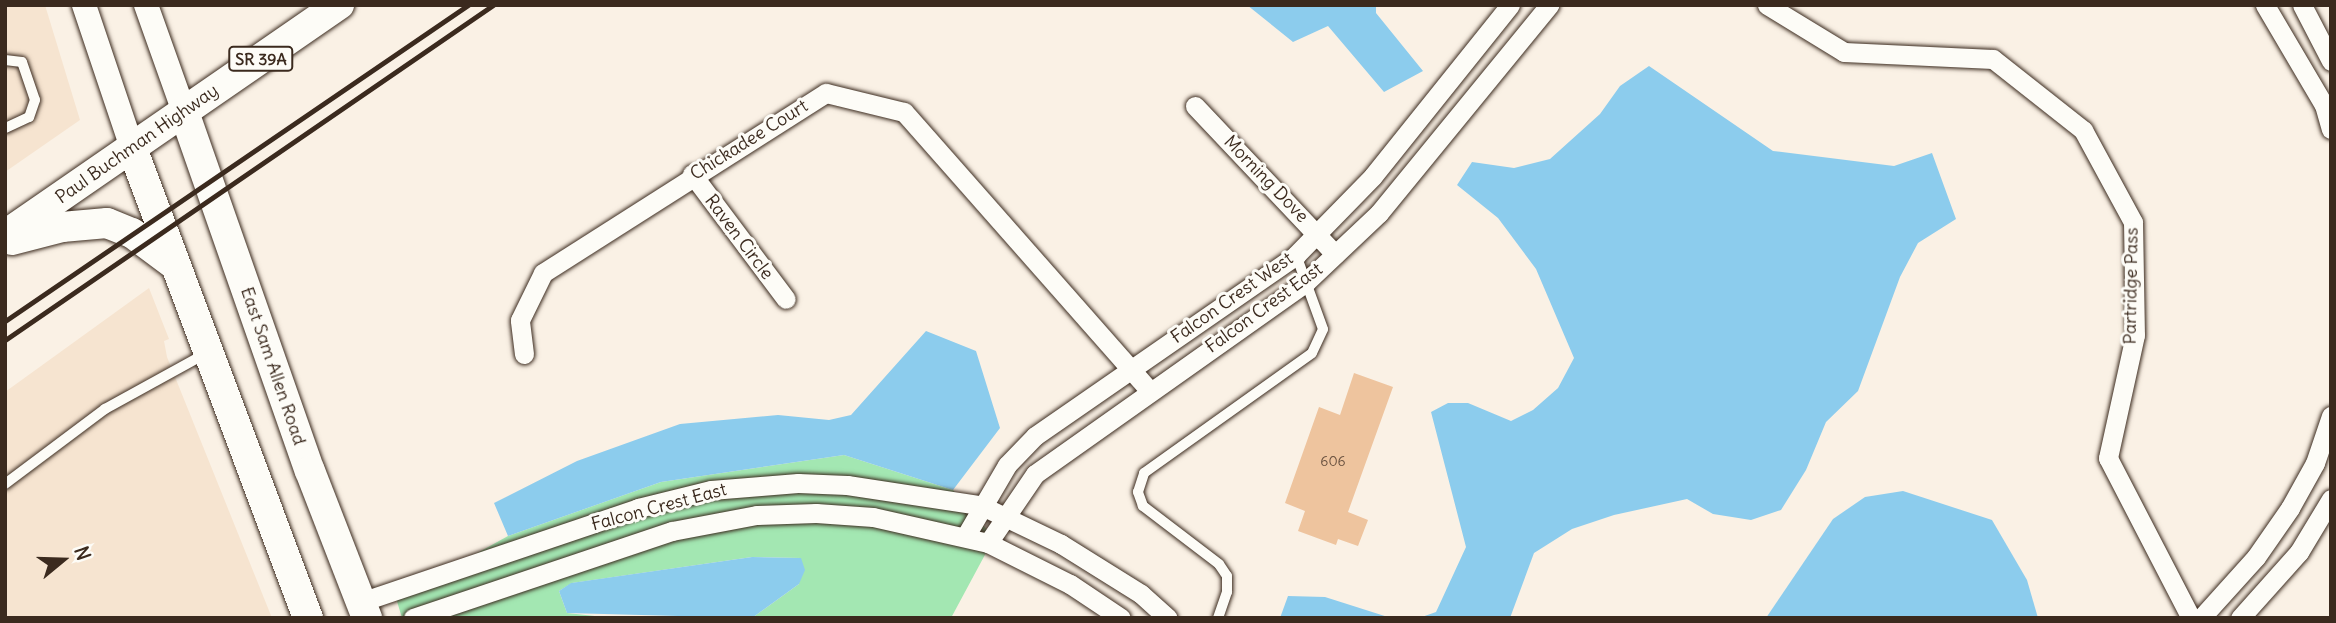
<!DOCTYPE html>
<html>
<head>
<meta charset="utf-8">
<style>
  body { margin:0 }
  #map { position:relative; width:2336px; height:623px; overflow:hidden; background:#faf1e5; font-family:Delius,sans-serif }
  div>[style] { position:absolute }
  .built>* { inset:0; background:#f6e4d0 }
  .green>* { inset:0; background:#a3e7b2 }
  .water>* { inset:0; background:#8ccced }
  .building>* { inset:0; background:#eec49e }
  .roads { filter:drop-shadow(0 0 2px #3b2a1e) drop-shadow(0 0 2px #3b2a1e) }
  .service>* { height:10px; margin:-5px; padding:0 5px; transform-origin:5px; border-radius:5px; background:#fdfcf7 }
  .minor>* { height:19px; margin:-9.5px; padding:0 9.5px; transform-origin:9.5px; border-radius:9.5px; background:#fdfcf7 }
  .tertiary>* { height:24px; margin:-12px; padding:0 12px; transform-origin:12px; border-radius:12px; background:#fdfcf7 }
  .primary>* { height:30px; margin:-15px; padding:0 15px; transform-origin:15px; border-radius:15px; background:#fdfcf7 }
  .rail>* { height:5px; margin:-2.5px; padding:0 2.5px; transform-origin:2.5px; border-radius:2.5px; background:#3b2a1e }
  span { translate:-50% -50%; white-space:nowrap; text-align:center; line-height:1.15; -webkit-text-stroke:6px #fdfcf7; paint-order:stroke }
  .number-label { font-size:14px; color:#68503e }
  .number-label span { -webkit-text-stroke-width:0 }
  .shield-label span { padding:2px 5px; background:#fdfcf7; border:2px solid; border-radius:5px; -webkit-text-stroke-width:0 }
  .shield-label { font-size:16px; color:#3b2a1e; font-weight:700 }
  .street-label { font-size:18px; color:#3b2a1e }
  .frame { position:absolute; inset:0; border:7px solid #3b2a1e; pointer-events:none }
  .north { position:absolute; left:28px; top:525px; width:70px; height:70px; -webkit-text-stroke:5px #fdfcf7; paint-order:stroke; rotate:71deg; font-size:19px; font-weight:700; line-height:28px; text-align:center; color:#3b2a1e }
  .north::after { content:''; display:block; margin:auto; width:24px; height:32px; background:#3b2a1e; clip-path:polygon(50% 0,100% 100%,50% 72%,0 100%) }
</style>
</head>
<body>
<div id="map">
  <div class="built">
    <div style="clip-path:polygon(5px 5px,45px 5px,80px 120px,5px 172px)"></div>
    <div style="clip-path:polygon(149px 288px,169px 339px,164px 341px,167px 357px,272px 618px,5px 618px,5px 392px)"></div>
  </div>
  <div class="green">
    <div style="clip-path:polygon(844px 455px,953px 490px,994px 538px,951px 618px,752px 618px,799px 584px,801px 558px,752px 557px,572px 583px,559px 591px,567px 613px,613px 618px,402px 618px,396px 598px,508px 536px,661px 482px)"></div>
  </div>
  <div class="water">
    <div style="clip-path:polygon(1247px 5px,1376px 5px,1376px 13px,1423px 71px,1384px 92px,1328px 26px,1293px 42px)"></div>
    <div style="clip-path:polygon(1649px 66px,1773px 151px,1894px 166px,1932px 153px,1956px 219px,1918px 243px,1900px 277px,1858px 391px,1826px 422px,1806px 470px,1781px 510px,1751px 520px,1713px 514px,1687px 499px,1614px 515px,1572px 529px,1534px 553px,1510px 618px,1419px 618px,1436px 612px,1466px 547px,1431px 412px,1448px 403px,1468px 403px,1511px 421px,1533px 410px,1558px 388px,1574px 358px,1536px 269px,1498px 218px,1457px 185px,1472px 162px,1514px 168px,1550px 159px,1600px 114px,1620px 86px)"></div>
    <div style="clip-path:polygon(926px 331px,976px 351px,1000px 428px,953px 490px,844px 455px,661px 482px,508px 536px,494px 503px,577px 461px,680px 424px,778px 415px,829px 420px,851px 415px)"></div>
    <div style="clip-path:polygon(1903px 491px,1992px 520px,2027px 580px,2038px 618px,1766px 618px,1833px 519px,1865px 497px)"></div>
    <div style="clip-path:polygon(752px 557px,801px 558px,805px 570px,799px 584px,752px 618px,567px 613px,559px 591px,571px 583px)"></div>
    <div style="clip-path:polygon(1288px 596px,1325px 597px,1391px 618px,1280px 618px)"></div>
  </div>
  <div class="building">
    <div style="clip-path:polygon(1354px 373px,1393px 387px,1348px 512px,1368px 520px,1358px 546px,1338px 539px,1336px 545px,1298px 531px,1305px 511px,1285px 503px,1319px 407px,1340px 415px)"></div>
  </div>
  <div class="roads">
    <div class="service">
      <div style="left:5px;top:60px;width:17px;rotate:7deg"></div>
      <div style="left:22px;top:62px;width:40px;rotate:71.1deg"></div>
      <div style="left:35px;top:100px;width:18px;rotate:109deg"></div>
      <div style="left:29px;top:117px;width:26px;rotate:155deg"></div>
      <div style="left:5px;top:484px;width:125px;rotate:-36.9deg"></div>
      <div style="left:105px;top:409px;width:116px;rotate:-28.8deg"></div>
      <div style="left:1218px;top:618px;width:28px;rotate:-71deg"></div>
      <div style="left:1227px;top:592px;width:16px;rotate:-90deg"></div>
      <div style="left:1227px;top:576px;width:14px;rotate:-124deg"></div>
      <div style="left:1219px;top:564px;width:96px;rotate:-142.7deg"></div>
      <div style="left:1143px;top:506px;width:15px;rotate:-110deg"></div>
      <div style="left:1138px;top:492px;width:20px;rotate:-72deg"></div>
      <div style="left:1144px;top:473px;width:206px;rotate:-35.5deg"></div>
      <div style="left:1312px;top:353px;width:26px;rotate:-65deg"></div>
      <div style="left:1323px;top:329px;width:79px;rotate:-110deg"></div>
    </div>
    <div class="minor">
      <div style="left:1767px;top:5px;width:90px;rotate:31.4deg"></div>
      <div style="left:1844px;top:52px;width:149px;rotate:2.7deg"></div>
      <div style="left:1993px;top:59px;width:115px;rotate:38.3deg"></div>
      <div style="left:2083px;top:130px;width:105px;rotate:61.5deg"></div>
      <div style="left:2133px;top:222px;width:113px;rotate:89deg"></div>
      <div style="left:2135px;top:335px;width:126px;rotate:102.4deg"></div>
      <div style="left:2108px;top:458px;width:180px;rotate:62.6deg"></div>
      <div style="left:2265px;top:5px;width:116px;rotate:59.5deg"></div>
      <div style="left:2324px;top:105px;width:25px;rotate:74deg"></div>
      <div style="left:2302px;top:5px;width:63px;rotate:62.6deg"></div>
      <div style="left:1195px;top:106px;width:204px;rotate:46.6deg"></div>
      <div style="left:692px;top:174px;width:156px;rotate:53.1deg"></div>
      <div style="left:524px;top:354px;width:34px;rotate:-97deg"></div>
      <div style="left:520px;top:320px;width:52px;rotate:-63.9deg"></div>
      <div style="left:543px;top:273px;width:335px;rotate:-32.5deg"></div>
      <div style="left:826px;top:93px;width:80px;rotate:13.7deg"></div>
      <div style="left:904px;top:112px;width:372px;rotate:48.6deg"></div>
      <div style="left:965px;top:537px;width:83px;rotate:-59.7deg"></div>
      <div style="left:1007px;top:465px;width:40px;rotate:-46deg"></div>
      <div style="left:1035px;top:436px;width:318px;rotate:-34.7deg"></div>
      <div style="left:1296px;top:255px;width:110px;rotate:-45.7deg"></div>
      <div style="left:1373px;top:176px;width:219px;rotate:-51.3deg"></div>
      <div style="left:988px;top:543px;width:83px;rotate:-55.7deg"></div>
      <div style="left:1035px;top:474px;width:332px;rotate:-35.3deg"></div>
      <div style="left:1306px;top:282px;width:100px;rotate:-43.4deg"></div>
      <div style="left:1379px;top:213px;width:269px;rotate:-50.7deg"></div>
      <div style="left:361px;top:602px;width:293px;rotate:-18.7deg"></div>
      <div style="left:638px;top:508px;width:75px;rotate:-13.9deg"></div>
      <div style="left:711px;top:490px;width:87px;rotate:-4.6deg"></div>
      <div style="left:798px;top:483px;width:49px;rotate:2.3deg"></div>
      <div style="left:847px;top:485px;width:134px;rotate:8.6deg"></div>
      <div style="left:980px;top:505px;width:90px;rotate:25.7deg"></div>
      <div style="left:1061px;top:544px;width:94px;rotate:32deg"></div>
      <div style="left:1141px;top:594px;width:36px;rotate:42deg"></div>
      <div style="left:413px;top:618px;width:273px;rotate:-18.6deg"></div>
      <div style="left:672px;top:531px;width:86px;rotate:-10.7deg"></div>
      <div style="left:757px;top:515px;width:59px;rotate:-1.9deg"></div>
      <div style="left:816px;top:513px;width:57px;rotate:4deg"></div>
      <div style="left:873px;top:517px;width:118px;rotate:12.7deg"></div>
      <div style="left:988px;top:543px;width:92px;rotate:26.6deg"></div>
      <div style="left:1070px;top:584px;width:61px;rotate:33.7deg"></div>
      <div style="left:2201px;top:618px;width:82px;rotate:-48deg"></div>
      <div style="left:2256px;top:557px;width:60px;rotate:-55.2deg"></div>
      <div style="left:2290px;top:508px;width:51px;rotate:-60.9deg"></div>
      <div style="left:2315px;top:463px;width:50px;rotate:-71.2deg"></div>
      <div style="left:2240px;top:618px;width:89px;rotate:-48.2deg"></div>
      <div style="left:2299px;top:552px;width:62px;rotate:-58.9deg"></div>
    </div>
    <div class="tertiary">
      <div style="left:84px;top:5px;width:151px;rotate:71.4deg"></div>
      <div style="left:146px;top:5px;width:114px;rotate:70.4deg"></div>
    </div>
    <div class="primary">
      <div style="left:184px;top:112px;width:380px;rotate:70.7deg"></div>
      <div style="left:310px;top:471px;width:158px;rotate:68.8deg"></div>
      <div style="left:132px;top:148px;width:502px;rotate:69.47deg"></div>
      <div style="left:5px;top:235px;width:406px;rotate:-34.6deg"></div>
      <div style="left:12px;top:240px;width:52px;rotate:-14.6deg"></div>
      <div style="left:62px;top:227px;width:45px;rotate:-5.1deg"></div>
      <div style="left:107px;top:223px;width:27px;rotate:22deg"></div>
      <div style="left:132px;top:233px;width:54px;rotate:36.7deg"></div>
    </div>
  </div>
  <div class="rail">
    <div style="left:5px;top:321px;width:561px;rotate:-34.31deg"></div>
    <div style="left:5px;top:340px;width:592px;rotate:-34.47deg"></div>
  </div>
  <div class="number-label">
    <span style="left:1333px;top:461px">606</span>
  </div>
  <div class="shield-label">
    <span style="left:261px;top:59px">SR 39A</span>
  </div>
  <div class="street-label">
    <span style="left:749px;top:140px;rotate:-32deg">Chickadee Court</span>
    <span style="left:137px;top:144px;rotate:-35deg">Paul Buchman Highway</span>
    <span style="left:1266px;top:179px;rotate:46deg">Morning Dove</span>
    <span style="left:739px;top:237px;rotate:53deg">Raven Circle</span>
    <span style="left:2131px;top:286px;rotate:-89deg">Partridge Pass</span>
    <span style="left:1232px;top:298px;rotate:-35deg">Falcon Crest West</span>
    <span style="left:1264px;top:308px;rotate:-36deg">Falcon Crest East</span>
    <span style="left:273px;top:366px;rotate:71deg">East Sam Allen Road</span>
    <span style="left:659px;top:507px;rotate:-15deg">Falcon Crest East</span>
  </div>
  <div class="frame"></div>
  <div class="north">N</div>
</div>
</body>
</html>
